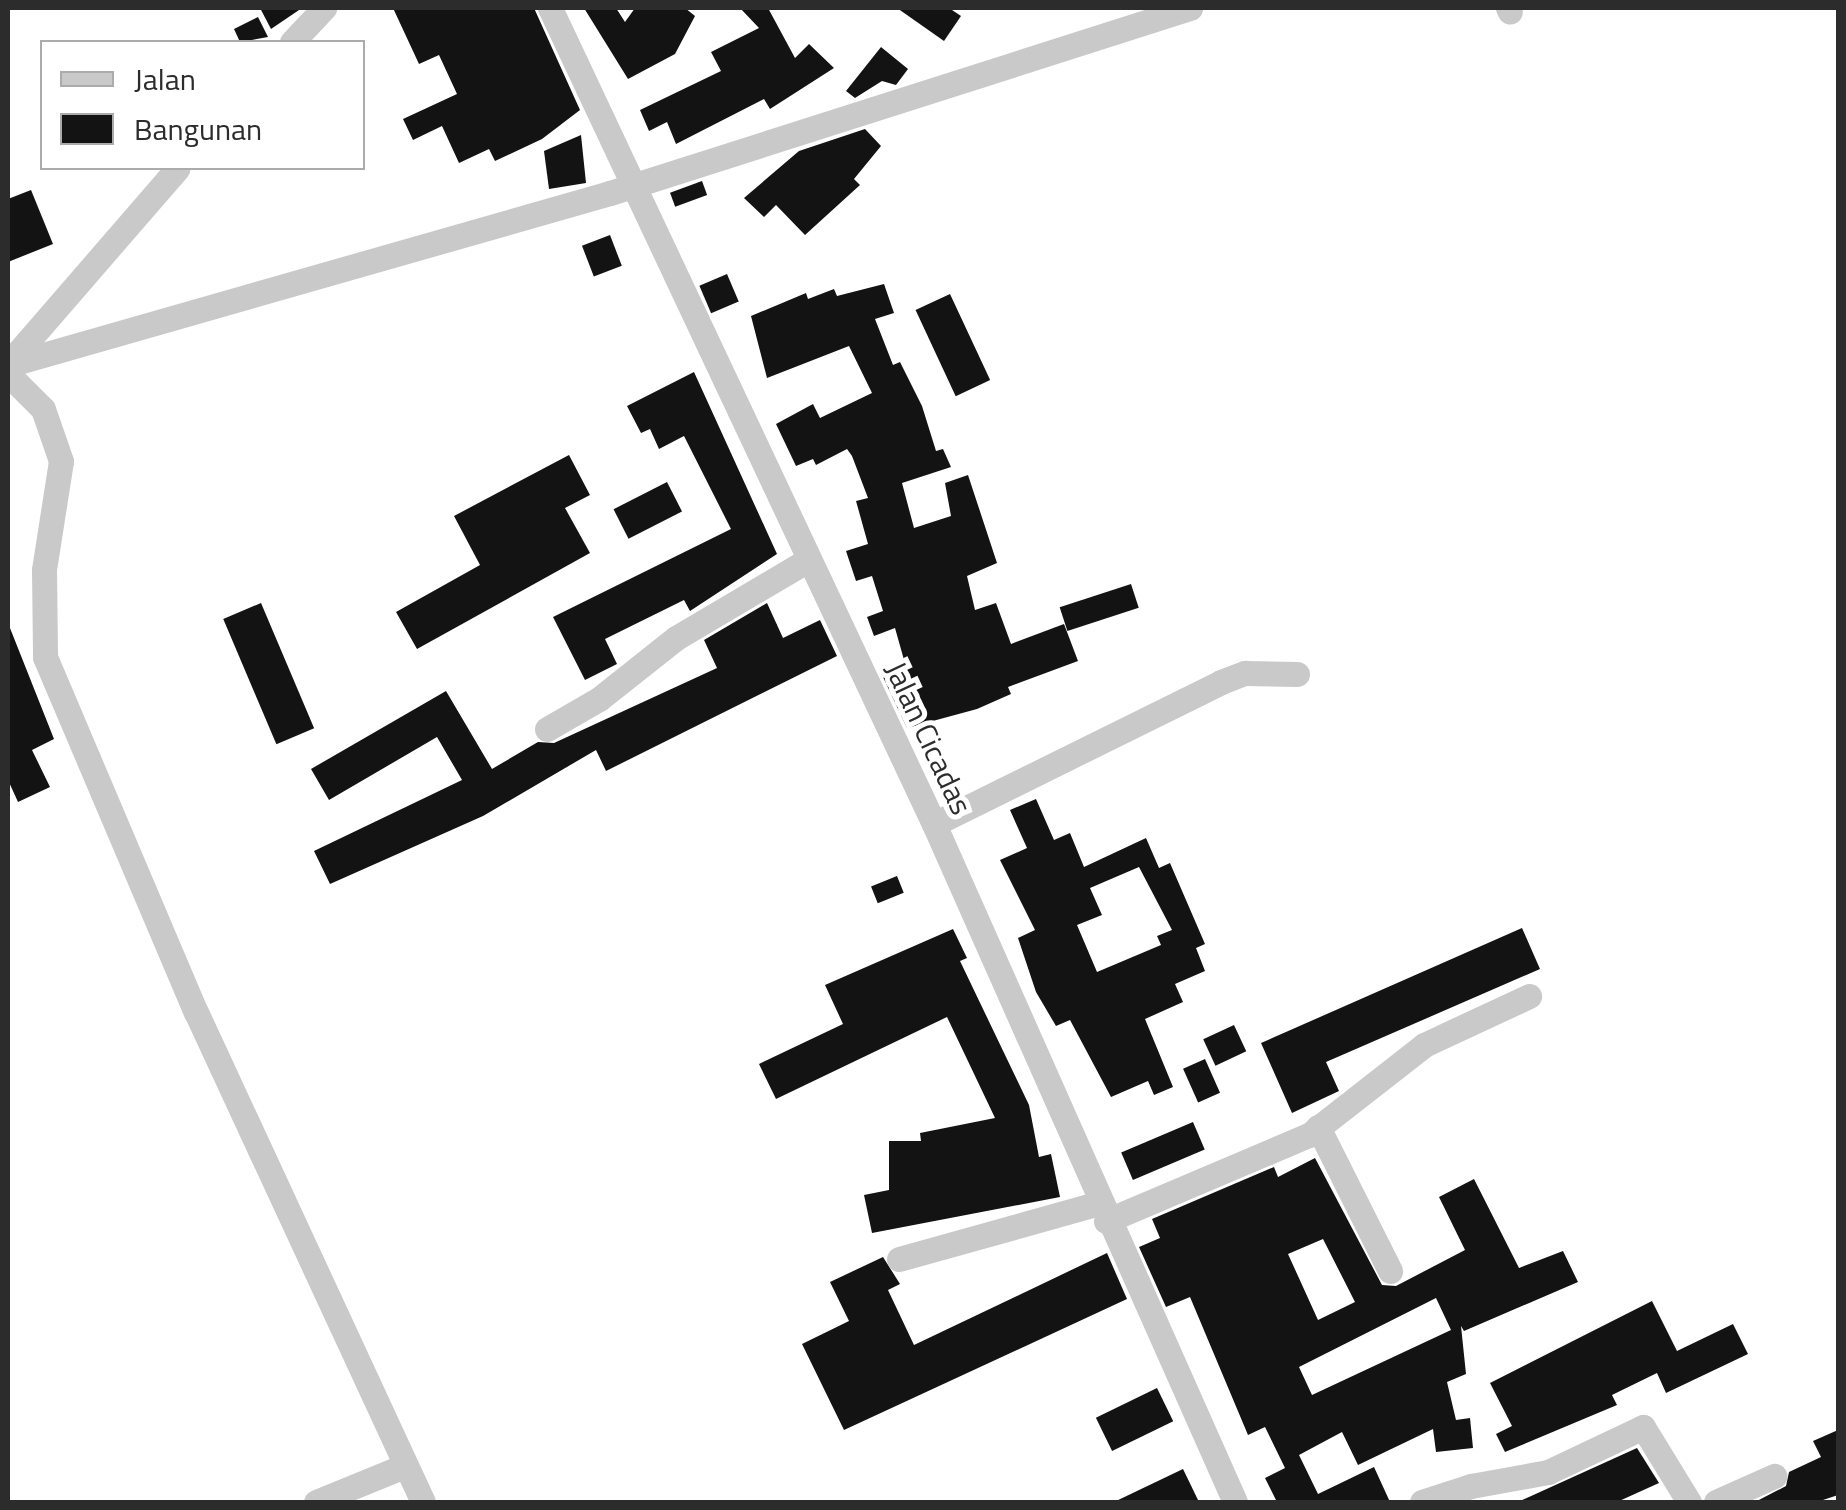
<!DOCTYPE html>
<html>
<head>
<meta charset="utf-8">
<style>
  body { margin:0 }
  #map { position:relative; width:1846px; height:1510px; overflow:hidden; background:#fff; font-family:"Titillium Web",sans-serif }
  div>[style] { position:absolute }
  .building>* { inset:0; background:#131313; transform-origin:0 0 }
  .minor>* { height:25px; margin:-12.5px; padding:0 12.5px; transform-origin:12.5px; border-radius:12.5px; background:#c9c9c9 }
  span { translate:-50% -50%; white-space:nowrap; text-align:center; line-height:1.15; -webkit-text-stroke:10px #fff; paint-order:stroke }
  .street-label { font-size:30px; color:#2c2c2c }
  .frame { position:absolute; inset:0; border:10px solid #2c2c2c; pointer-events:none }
  .legend { position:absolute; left:40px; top:40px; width:325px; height:130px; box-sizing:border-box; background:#fff; border:2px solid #ababab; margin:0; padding:12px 18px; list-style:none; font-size:30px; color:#2c2c2c }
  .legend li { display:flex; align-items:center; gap:20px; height:50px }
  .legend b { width:50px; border:2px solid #ababab }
</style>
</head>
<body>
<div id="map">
  <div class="building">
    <div style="clip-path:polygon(260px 8px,302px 8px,271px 29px)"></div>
    <div style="clip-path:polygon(393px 8px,534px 8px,580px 110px,542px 139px,495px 161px,489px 149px,459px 163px,442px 126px,413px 140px,403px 119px,457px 94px,439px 55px,419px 64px)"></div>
    <div style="clip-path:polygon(584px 8px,616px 8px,625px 22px,635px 8px,685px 8px,695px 16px,675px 54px,628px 79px)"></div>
    <div style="clip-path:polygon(740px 8px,768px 8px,795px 58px,809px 44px,834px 68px,770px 109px,764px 99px,676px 144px,667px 122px,649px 131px,640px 110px,721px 71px,711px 52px,759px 28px)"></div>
    <div style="clip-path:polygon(897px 8px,949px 8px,961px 16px,944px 41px)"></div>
    <div style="clip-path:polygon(258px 17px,268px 37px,240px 42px,234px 29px)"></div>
    <div style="clip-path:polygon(881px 47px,908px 69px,896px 85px,882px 81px,855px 98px,846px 91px)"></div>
    <div style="clip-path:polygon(865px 129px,881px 146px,854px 179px,860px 185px,805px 235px,776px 205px,764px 217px,744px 198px,799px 151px)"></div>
    <div style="clip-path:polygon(581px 135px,586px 183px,549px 189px,544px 151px)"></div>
    <div style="left:702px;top:181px;width:15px;height:34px;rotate:70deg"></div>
    <div style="clip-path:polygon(31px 190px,53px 244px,8px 262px,8px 199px)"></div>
    <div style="left:610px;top:235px;width:33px;height:30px;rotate:69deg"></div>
    <div style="left:727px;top:274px;width:30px;height:30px;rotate:67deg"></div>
    <div style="clip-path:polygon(884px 284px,894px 313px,875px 319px,893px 365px,900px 362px,922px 406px,936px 451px,943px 449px,951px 467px,902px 483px,914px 528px,951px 516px,945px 483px,968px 475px,997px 563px,967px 576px,975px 610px,996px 603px,1011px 644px,1064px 624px,1078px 661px,1008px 687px,1011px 694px,977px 709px,907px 728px,883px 677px,906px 667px,895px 628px,874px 636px,867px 617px,883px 611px,872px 576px,856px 581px,846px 551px,868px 544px,856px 501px,868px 498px,852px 456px,847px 449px,816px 465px,813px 459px,796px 466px,776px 424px,813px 404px,820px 418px,872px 393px,849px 346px,767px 378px,751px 316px,806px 293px,808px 299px,834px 289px,837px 296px)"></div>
    <div style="left:950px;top:294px;width:95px;height:38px;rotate:65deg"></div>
    <div style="clip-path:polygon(694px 372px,777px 554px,690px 611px,684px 600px,605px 639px,617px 664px,585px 680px,553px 617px,731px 529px,684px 436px,659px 449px,650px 429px,641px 433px,627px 406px)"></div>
    <div style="clip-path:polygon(569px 455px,590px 495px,565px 508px,590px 553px,417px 649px,396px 612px,480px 565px,454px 516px)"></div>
    <div style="left:667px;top:482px;width:33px;height:60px;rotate:63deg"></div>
    <div style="left:1131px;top:584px;width:25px;height:75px;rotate:72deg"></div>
    <div style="left:261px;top:603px;width:136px;height:41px;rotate:67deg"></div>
    <div style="clip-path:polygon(767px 603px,783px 638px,820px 620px,837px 656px,606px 771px,596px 750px,483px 816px,330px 884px,314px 851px,462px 780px,437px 737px,329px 800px,311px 769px,446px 691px,492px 769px,538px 742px,554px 743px,717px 668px,704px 640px)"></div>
    <div style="clip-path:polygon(8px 623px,54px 739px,32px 750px,50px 787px,18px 802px,8px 780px)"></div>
    <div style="clip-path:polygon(evenodd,1036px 799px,1054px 840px,1070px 833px,1084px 867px,1146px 838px,1159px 868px,1170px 863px,1205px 944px,1196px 948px,1205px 971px,1175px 984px,1183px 1002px,1145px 1019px,1173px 1087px,1154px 1095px,1148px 1081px,1111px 1097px,1070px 1020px,1056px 1026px,1036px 992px,1018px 938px,1035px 930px,1000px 860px,1027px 848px,1010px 810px,1036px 799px,1139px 867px,1172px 930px,1157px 936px,1161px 945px,1097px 972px,1077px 925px,1102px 915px,1090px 888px,1139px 867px)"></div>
    <div style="left:897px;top:876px;width:18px;height:28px;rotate:68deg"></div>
    <div style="clip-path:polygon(1522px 928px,1540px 969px,1326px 1062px,1339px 1091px,1292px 1113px,1261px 1043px)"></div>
    <div style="clip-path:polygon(953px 929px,967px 958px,960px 961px,1029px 1105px,1039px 1157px,1051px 1154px,1060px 1197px,872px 1233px,864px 1195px,889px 1190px,889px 1141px,921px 1141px,920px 1133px,995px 1118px,947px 1017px,776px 1099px,759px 1064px,843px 1024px,825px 985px)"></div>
    <div style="left:1234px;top:1025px;width:29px;height:34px;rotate:65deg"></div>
    <div style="left:1205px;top:1059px;width:37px;height:24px;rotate:66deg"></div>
    <div style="left:1193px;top:1122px;width:30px;height:78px;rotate:67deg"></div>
    <div style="clip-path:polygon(evenodd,1315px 1158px,1382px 1285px,1396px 1286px,1465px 1250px,1439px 1197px,1474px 1179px,1519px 1268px,1563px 1251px,1578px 1282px,1464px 1331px,1461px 1326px,1466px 1374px,1447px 1382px,1456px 1420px,1470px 1418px,1473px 1448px,1436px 1452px,1433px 1429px,1358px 1465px,1342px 1432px,1299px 1455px,1318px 1494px,1374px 1467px,1390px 1502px,1277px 1502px,1265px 1478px,1285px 1468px,1265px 1427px,1248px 1435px,1190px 1297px,1166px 1307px,1139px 1247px,1160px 1238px,1152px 1219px,1274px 1167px,1278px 1177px,1315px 1158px,1323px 1239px,1355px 1302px,1318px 1320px,1288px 1254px,1323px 1239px,1315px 1158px,1436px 1298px,1451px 1330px,1312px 1395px,1299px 1367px,1436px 1298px)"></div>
    <div style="clip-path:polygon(1107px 1253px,1127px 1299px,844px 1430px,802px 1344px,849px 1321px,830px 1282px,883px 1257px,900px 1284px,888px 1290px,914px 1345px)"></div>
    <div style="clip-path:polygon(1652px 1301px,1677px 1351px,1733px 1324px,1748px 1354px,1666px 1393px,1657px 1373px,1612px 1395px,1617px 1405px,1505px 1452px,1496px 1434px,1512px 1426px,1490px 1383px)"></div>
    <div style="left:1157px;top:1388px;width:37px;height:68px;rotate:64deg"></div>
    <div style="clip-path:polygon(1838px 1430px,1838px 1495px,1817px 1502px,1755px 1502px,1786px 1486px,1789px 1472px,1821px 1457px,1813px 1441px)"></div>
    <div style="clip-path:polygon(1637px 1448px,1659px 1483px,1617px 1502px,1518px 1502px)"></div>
    <div style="clip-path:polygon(1183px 1469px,1199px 1502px,1114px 1502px)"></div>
  </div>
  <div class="minor">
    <div style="left:550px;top:8px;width:902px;rotate:64.8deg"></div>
    <div style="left:934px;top:824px;width:742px;rotate:66.06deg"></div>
    <div style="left:1508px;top:8px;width:4px;rotate:63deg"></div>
    <div style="left:292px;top:42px;width:47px;rotate:-46.7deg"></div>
    <div style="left:8px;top:364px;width:259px;rotate:-49.1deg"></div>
    <div style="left:8px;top:365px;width:626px;rotate:-15.95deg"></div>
    <div style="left:610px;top:193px;width:609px;rotate:-17.69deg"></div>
    <div style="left:8px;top:374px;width:49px;rotate:45deg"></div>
    <div style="left:43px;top:409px;width:55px;rotate:70.9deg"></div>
    <div style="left:61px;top:461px;width:110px;rotate:98.9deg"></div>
    <div style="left:44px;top:570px;width:87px;rotate:89.3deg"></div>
    <div style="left:45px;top:657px;width:386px;rotate:67deg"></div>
    <div style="left:196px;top:1012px;width:540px;rotate:65.14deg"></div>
    <div style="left:547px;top:729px;width:60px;rotate:-30deg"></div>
    <div style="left:599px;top:699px;width:98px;rotate:-38.4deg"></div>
    <div style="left:676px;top:638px;width:153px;rotate:-30.6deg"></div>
    <div style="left:934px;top:824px;width:320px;rotate:-26.3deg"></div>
    <div style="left:1221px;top:682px;width:26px;rotate:-21deg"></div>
    <div style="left:1245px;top:673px;width:52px;rotate:1.1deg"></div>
    <div style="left:1318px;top:1127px;width:161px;rotate:63.4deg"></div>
    <div style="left:1106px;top:1221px;width:220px;rotate:-23deg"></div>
    <div style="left:1309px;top:1135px;width:146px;rotate:-38deg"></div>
    <div style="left:1424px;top:1045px;width:116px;rotate:-25deg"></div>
    <div style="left:899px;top:1259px;width:208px;rotate:-15.6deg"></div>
    <div style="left:316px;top:1502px;width:95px;rotate:-22.2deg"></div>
    <div style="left:1422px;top:1502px;width:52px;rotate:-18.1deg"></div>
    <div style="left:1471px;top:1486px;width:78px;rotate:-10.3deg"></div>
    <div style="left:1548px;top:1472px;width:105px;rotate:-25.3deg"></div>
    <div style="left:1643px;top:1427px;width:88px;rotate:58.5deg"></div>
    <div style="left:1716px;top:1502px;width:64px;rotate:-24.1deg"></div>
  </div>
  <div class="street-label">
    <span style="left:929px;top:738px;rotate:65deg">Jalan Cicadas</span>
  </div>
  <div class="frame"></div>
  <ul class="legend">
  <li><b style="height:12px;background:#c9c9c9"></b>Jalan</li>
  <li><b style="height:28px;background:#131313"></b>Bangunan</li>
  </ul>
</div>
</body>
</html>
